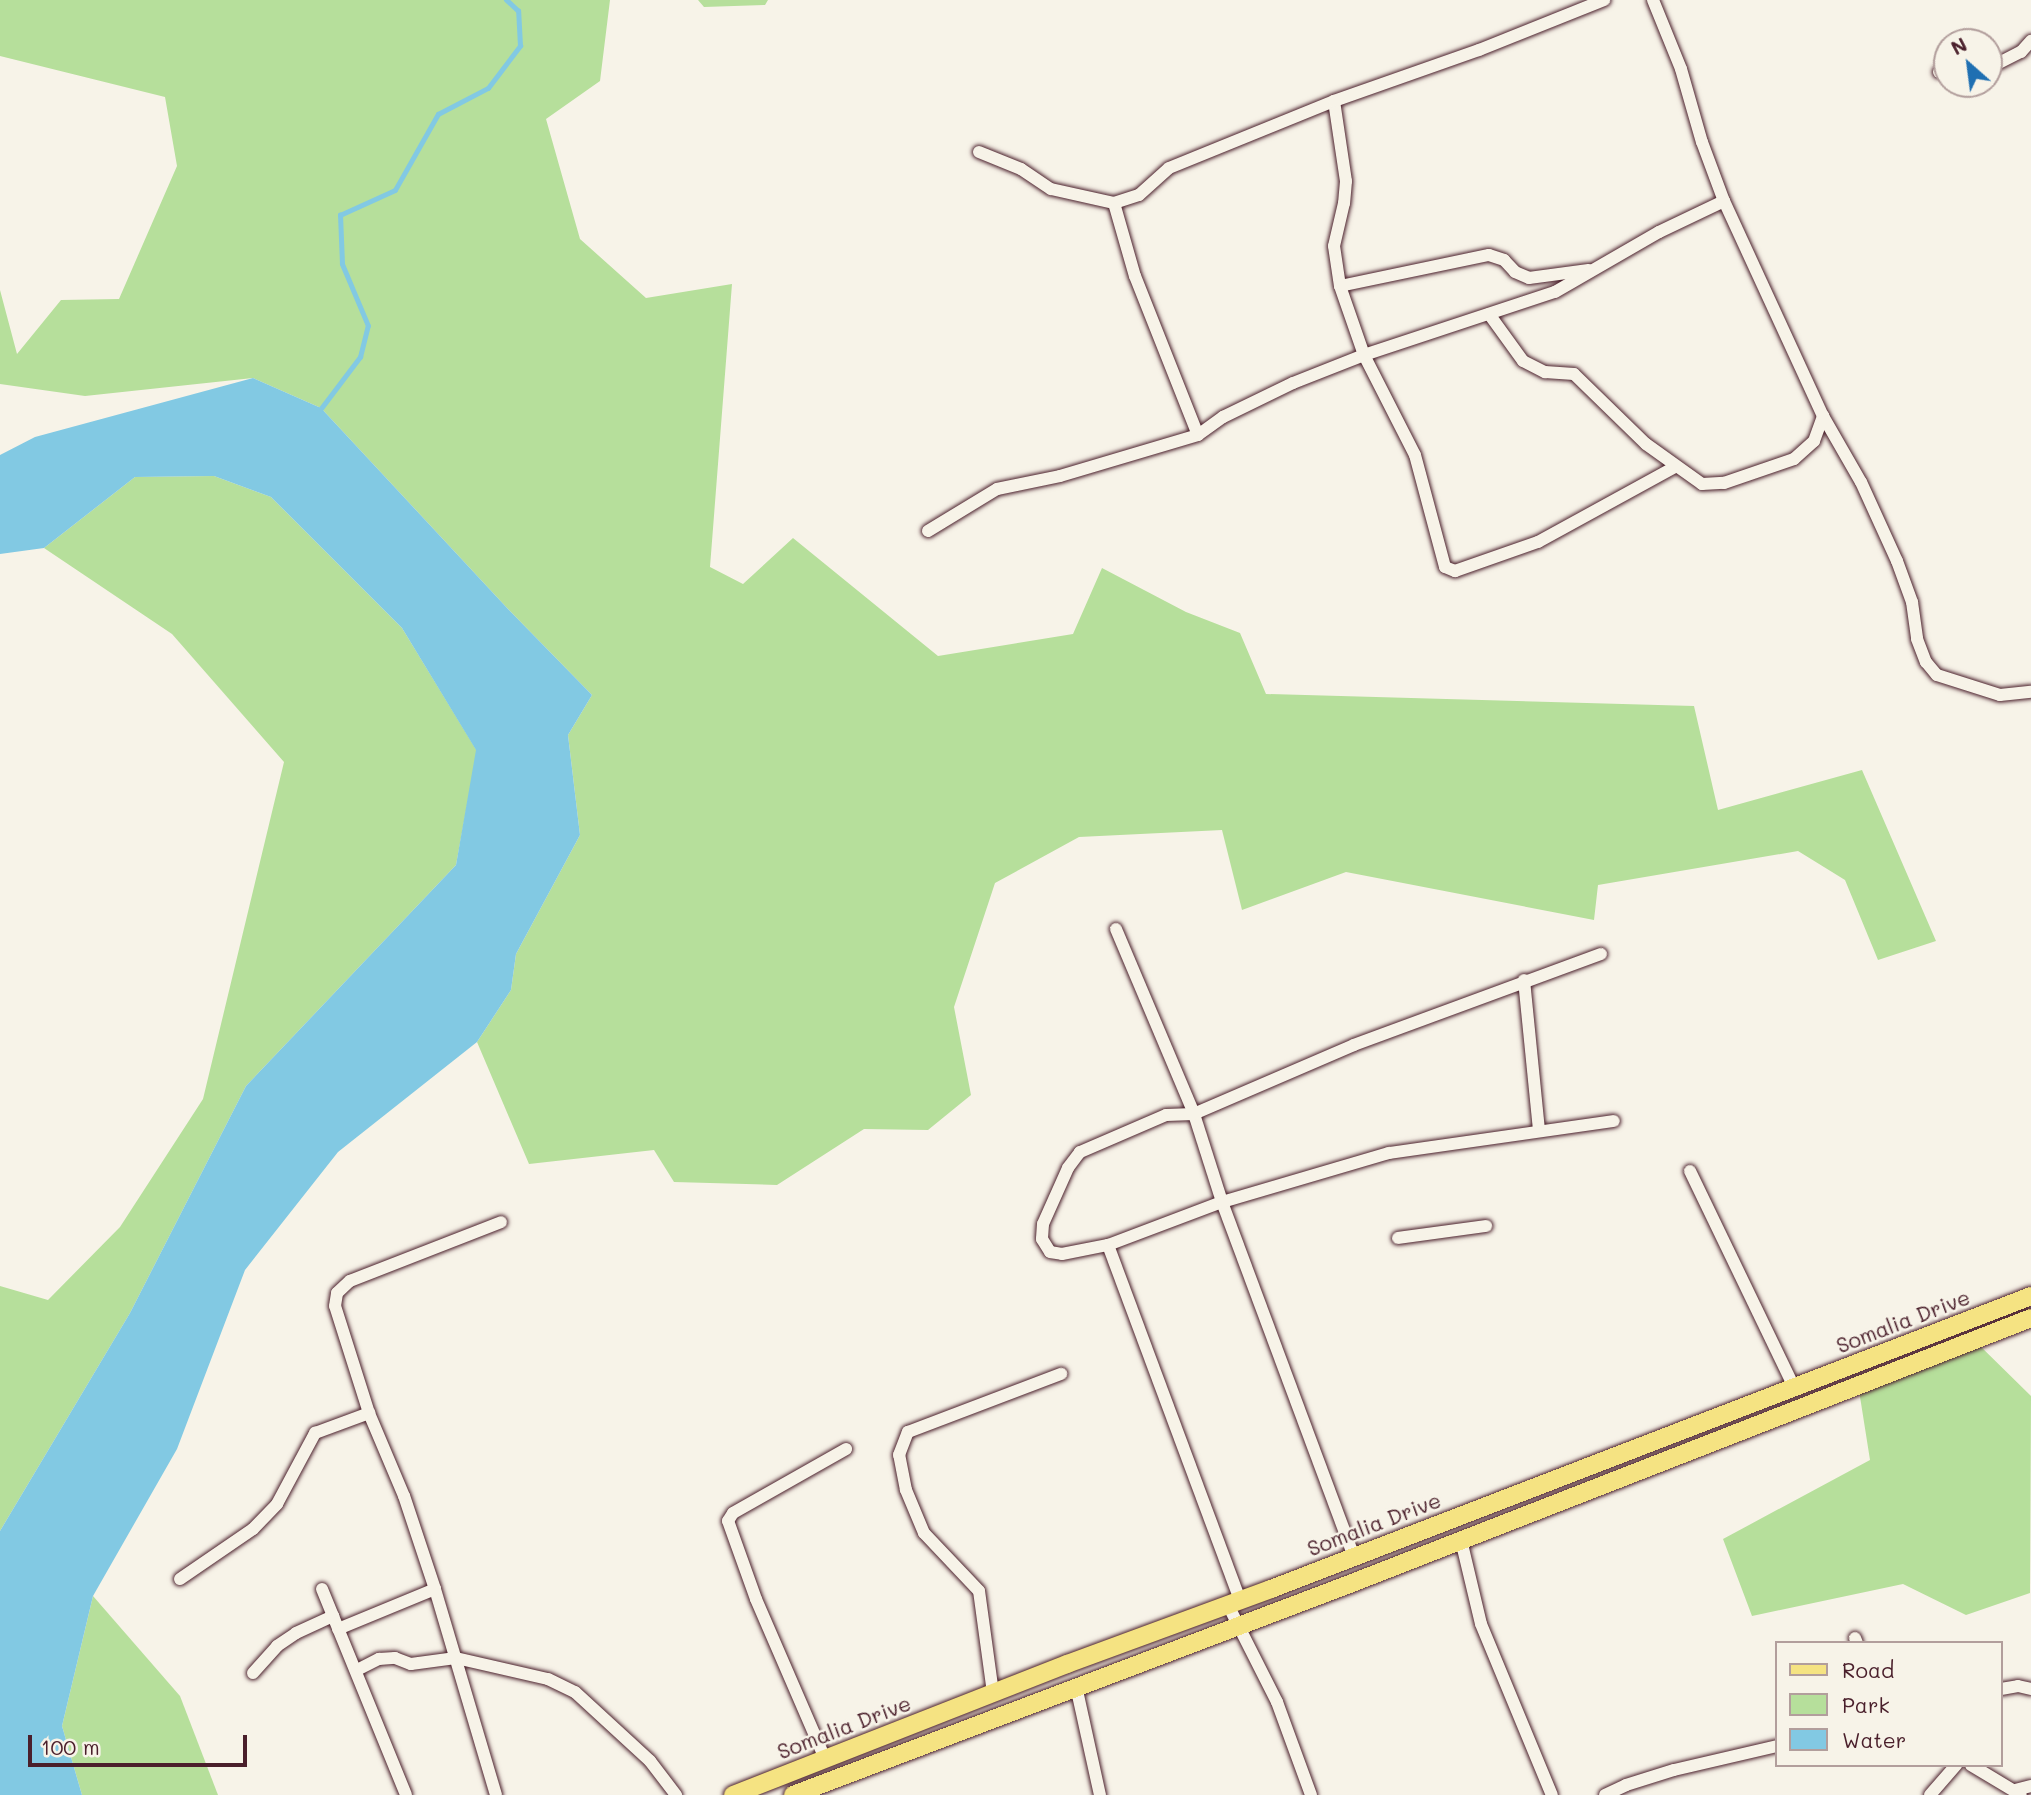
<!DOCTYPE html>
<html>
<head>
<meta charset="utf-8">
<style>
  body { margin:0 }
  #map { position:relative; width:2031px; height:1795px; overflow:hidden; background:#f7f3e8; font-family:Mali,sans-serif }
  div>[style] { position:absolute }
  .green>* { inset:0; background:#b6df9b }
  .water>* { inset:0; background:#82c9e3 }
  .stream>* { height:4.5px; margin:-2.25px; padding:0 2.25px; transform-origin:2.25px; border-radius:2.25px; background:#82c9e3 }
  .roads { filter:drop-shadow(0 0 2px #4a1f2b) drop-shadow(0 0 2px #4a1f2b) }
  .minor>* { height:12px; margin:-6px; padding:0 6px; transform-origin:6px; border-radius:6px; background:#f7f3e8 }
  .primary>* { height:18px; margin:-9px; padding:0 9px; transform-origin:9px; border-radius:9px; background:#f5e382 }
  span { translate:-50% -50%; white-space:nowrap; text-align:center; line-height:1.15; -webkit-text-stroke:5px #f7f3e8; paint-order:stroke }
  .street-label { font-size:21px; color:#4a1f2b }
  .legend { position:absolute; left:1775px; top:1641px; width:228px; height:126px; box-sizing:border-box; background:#f7f3e8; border:2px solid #b29e9c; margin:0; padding:9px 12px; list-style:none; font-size:21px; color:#4a1f2b }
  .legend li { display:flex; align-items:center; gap:14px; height:35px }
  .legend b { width:35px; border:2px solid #b29e9c }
  .north { position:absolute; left:1933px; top:28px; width:70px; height:70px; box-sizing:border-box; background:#f7f3e8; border:2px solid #b29e9c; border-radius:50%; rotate:332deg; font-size:19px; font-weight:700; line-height:28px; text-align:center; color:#4a1f2b }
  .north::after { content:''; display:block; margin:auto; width:24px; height:32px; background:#1f6fb2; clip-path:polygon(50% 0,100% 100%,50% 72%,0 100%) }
  .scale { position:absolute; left:28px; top:1735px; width:219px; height:32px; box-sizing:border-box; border:4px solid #4a1f2b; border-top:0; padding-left:9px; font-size:21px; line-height:24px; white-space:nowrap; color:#4a1f2b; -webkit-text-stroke:5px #f7f3e8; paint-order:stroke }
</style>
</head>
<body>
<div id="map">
  <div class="green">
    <div style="clip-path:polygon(0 0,610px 0,600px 81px,546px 119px,580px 239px,646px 298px,732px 284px,710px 567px,743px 584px,793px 538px,938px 656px,1073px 634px,1102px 568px,1186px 612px,1240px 633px,1266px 694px,1694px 706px,1718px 810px,1862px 770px,1936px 941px,1878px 960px,1845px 880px,1798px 851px,1598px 885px,1594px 920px,1346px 872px,1242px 910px,1222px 830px,1079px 837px,995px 883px,954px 1007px,971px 1095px,928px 1130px,864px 1129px,777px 1185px,674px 1182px,654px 1150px,529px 1164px,477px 1042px,511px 990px,516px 954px,580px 835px,568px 735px,592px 695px,508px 609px,321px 408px,253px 378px,85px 396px,0 384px,0 290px,17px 354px,61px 300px,119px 299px,177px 166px,165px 97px,0 56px)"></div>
    <div style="clip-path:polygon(698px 0,768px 0,765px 5px,704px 7px)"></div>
    <div style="clip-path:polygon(214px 476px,271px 497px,402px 628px,477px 751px,456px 865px,246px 1086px,130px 1313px,0 1531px,0 1286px,48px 1300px,120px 1227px,203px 1099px,284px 762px,172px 634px,44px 548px,135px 477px)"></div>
    <div style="clip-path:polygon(1974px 1340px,2031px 1396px,2030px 1593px,1966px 1615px,1903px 1584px,1752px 1616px,1723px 1539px,1870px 1460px,1858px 1384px)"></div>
    <div style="clip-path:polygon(93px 1596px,180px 1696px,218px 1795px,82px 1795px,62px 1726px)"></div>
  </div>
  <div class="water">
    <div style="clip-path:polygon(253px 378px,321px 408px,508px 609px,592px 695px,568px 735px,580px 835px,516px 954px,511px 990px,477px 1042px,338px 1152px,245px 1270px,177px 1449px,93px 1596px,62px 1726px,82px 1795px,0 1795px,0 1531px,130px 1313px,246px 1086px,456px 865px,476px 750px,402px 628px,271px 497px,214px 476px,135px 477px,44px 548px,0 554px,0 455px,35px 437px)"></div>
  </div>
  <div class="stream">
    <div style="left:319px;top:411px;width:68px;rotate:-52.8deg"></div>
    <div style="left:360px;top:357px;width:32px;rotate:-76deg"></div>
    <div style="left:368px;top:326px;width:67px;rotate:-112.8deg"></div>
    <div style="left:342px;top:264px;width:49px;rotate:-92.3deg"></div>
    <div style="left:340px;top:215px;width:60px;rotate:-24.4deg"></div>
    <div style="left:395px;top:190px;width:87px;rotate:-60.5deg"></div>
    <div style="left:438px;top:114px;width:56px;rotate:-27.5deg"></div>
    <div style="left:488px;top:88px;width:53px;rotate:-52.7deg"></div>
    <div style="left:520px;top:46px;width:35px;rotate:-93deg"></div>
    <div style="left:518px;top:11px;width:16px;rotate:-137deg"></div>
  </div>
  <div class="roads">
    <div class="minor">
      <div style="left:1653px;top:0;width:74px;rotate:67.9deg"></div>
      <div style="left:1681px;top:69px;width:76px;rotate:74deg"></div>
      <div style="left:1702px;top:142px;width:63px;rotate:69.6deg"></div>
      <div style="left:1724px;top:201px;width:237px;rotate:65.3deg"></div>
      <div style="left:1823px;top:416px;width:76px;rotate:60.1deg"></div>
      <div style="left:1861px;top:482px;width:87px;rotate:65.5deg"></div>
      <div style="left:1897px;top:561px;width:44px;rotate:69.9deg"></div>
      <div style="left:1912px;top:602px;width:37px;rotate:82deg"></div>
      <div style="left:1917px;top:639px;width:25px;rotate:69deg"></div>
      <div style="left:1926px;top:662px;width:17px;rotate:50deg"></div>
      <div style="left:1937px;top:675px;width:66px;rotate:17.6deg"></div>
      <div style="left:2000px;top:695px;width:31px;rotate:-6deg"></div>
      <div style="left:1989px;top:68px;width:36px;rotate:-27deg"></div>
      <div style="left:2021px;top:52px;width:15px;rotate:-48deg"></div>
      <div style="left:1939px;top:72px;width:8px"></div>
      <div style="left:1334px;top:101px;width:81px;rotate:81.5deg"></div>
      <div style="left:1346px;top:181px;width:22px;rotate:95deg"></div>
      <div style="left:1344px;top:203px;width:44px;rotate:103.1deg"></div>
      <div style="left:1334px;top:246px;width:40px;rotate:81.5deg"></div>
      <div style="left:1340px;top:286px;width:73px;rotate:70.8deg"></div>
      <div style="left:1364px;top:355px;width:112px;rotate:63deg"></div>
      <div style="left:1415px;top:455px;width:116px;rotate:75deg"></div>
      <div style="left:1445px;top:567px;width:11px;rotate:22deg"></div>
      <div style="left:1455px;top:571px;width:88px;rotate:-19.3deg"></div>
      <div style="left:1538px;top:542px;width:156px;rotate:-28.7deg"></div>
      <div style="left:979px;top:152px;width:45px;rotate:22deg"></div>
      <div style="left:1021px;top:169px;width:36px;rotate:34deg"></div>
      <div style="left:1051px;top:189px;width:65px;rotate:12.5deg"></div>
      <div style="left:1114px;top:203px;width:26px;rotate:-18deg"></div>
      <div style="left:1139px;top:195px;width:40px;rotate:-42deg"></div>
      <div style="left:1169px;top:168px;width:178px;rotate:-22.1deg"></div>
      <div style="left:1334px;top:101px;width:154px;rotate:-19.4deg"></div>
      <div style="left:1479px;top:50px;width:135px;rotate:-21.8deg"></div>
      <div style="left:1114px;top:203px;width:76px;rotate:74deg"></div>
      <div style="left:1135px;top:276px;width:171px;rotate:68.4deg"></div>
      <div style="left:1340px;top:286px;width:152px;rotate:-11.8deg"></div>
      <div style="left:1489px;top:255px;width:16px;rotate:18deg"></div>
      <div style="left:1504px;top:260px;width:16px;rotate:47deg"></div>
      <div style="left:1515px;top:272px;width:15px;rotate:23deg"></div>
      <div style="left:1529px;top:278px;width:60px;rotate:-7.7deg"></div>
      <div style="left:1489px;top:314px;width:58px;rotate:54.1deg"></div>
      <div style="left:1523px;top:361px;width:25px;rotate:27deg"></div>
      <div style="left:1545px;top:372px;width:29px;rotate:4deg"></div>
      <div style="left:1574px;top:374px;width:100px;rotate:44.2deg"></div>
      <div style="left:1646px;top:444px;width:69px;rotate:35.5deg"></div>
      <div style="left:1702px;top:484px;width:22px;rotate:-3deg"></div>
      <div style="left:1724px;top:483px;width:74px;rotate:-18.9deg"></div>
      <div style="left:1794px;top:459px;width:27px;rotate:-42deg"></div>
      <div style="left:1814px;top:441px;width:27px;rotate:-70deg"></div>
      <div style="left:928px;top:531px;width:81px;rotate:-31.3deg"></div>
      <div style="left:997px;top:489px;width:64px;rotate:-11.7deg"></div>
      <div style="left:1060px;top:476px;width:144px;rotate:-16.5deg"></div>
      <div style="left:1198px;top:435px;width:31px;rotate:-36deg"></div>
      <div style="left:1223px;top:417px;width:78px;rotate:-25.9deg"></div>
      <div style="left:1293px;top:383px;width:76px;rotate:-21.5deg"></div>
      <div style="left:1364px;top:355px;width:201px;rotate:-18.3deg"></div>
      <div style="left:1555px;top:292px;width:120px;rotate:-30deg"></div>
      <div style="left:1659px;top:232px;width:72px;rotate:-25.5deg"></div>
      <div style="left:1116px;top:929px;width:201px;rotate:67.1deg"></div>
      <div style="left:1194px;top:1114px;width:92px;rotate:72.3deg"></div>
      <div style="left:1222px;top:1202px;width:378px;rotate:69.6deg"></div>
      <div style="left:1601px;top:954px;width:263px;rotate:159.8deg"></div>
      <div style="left:1354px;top:1045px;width:174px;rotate:156.7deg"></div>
      <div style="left:1194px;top:1114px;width:28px;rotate:178deg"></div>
      <div style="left:1166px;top:1115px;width:94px;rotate:156.7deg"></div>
      <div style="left:1080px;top:1152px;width:20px;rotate:127deg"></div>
      <div style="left:1068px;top:1168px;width:61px;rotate:114.1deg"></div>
      <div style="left:1043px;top:1224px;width:15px;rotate:94deg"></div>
      <div style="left:1042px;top:1239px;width:15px;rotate:58deg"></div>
      <div style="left:1050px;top:1252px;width:12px;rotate:9deg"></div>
      <div style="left:1062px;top:1254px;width:47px;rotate:-11.1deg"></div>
      <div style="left:1108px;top:1245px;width:122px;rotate:-20.7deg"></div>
      <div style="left:1222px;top:1202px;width:174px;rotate:-16.4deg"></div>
      <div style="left:1389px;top:1153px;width:227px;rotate:-8.1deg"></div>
      <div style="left:1524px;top:980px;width:151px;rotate:84.3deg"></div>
      <div style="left:1690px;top:1171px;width:240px;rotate:64.3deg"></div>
      <div style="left:1398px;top:1238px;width:89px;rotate:-7.8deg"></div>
      <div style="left:1108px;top:1245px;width:379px;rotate:69.6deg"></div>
      <div style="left:1461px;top:1540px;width:86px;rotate:76.6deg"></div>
      <div style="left:1481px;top:1624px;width:185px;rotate:67.5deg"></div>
      <div style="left:180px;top:1579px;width:88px;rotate:-34.4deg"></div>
      <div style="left:253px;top:1529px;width:35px;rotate:-46deg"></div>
      <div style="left:277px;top:1504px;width:81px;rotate:-61.8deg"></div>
      <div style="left:315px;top:1433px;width:58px;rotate:-20.3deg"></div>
      <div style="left:322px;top:1589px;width:222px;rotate:67.8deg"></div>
      <div style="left:1228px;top:1605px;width:109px;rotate:63.2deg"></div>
      <div style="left:1277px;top:1702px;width:99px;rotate:69.9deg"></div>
      <div style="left:338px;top:1629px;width:105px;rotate:-22.4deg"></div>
      <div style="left:1855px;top:1638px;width:5px;rotate:68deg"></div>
      <div style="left:357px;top:1670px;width:25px;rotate:-27deg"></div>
      <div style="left:379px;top:1659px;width:16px;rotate:-4deg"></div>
      <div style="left:395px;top:1658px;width:17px;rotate:21deg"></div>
      <div style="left:411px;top:1664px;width:45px;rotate:-7.6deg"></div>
      <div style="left:456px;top:1658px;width:94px;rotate:12.9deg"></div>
      <div style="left:548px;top:1679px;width:30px;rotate:26deg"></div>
      <div style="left:575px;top:1692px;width:102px;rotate:42.6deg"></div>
      <div style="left:650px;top:1761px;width:43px;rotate:52.6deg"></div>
      <div style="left:253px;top:1673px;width:36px;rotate:-48deg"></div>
      <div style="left:277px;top:1646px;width:23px;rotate:-34deg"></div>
      <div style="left:296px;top:1633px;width:41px;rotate:-24.7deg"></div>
      <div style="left:1076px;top:1686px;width:112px;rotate:77.6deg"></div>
      <div style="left:2001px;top:1689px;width:17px;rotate:-10deg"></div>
      <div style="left:2018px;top:1686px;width:13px;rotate:13deg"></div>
      <div style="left:993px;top:1693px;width:103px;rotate:-97.8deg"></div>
      <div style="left:979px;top:1591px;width:80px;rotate:-133.5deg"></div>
      <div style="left:924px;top:1533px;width:47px;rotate:-112.7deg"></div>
      <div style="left:906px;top:1490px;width:36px;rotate:-101deg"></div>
      <div style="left:899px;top:1455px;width:25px;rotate:-69deg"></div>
      <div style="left:908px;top:1432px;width:164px;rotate:-20.8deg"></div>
      <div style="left:826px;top:1761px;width:176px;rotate:-113.4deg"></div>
      <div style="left:756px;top:1599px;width:83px;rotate:-109.7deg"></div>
      <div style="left:728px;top:1521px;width:9px;rotate:-58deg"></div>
      <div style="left:733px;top:1513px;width:130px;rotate:-29.5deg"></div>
      <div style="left:1971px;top:1765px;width:58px;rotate:31deg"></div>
      <div style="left:2015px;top:1790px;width:16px;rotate:-14deg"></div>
      <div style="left:496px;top:1795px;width:215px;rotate:-106.5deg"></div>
      <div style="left:435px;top:1589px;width:98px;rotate:-108.4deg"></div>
      <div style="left:404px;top:1496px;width:90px;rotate:-112.9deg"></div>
      <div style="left:369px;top:1413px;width:112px;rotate:-107.6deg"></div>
      <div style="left:335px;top:1306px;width:13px;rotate:-81deg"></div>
      <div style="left:337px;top:1293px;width:18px;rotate:-43deg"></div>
      <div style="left:350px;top:1281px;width:162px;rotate:-21.3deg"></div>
      <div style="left:1605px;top:1795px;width:23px;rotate:-25deg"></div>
      <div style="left:1626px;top:1785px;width:50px;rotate:-17.4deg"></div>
      <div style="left:1674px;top:1770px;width:106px;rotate:-13.1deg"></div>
      <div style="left:1930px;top:1795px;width:40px;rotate:-49deg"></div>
    </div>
    <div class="primary">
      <div style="left:733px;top:1795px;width:359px;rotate:-21.4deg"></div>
      <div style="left:1067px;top:1664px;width:217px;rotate:-20.2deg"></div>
      <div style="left:1271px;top:1589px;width:815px;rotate:-21.08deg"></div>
      <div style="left:793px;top:1795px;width:592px;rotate:-20.76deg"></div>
      <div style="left:1347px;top:1585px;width:734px;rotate:-21.32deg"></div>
    </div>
  </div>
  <div class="street-label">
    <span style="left:1903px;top:1321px;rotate:-21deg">Somalia Drive</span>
    <span style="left:1374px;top:1524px;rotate:-21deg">Somalia Drive</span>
    <span style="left:844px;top:1727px;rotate:-21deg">Somalia Drive</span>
  </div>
  <ul class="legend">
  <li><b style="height:9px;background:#f5e382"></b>Road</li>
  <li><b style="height:19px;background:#b6df9b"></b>Park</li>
  <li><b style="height:19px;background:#82c9e3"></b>Water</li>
  </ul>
  <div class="north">N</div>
  <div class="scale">100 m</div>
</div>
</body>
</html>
